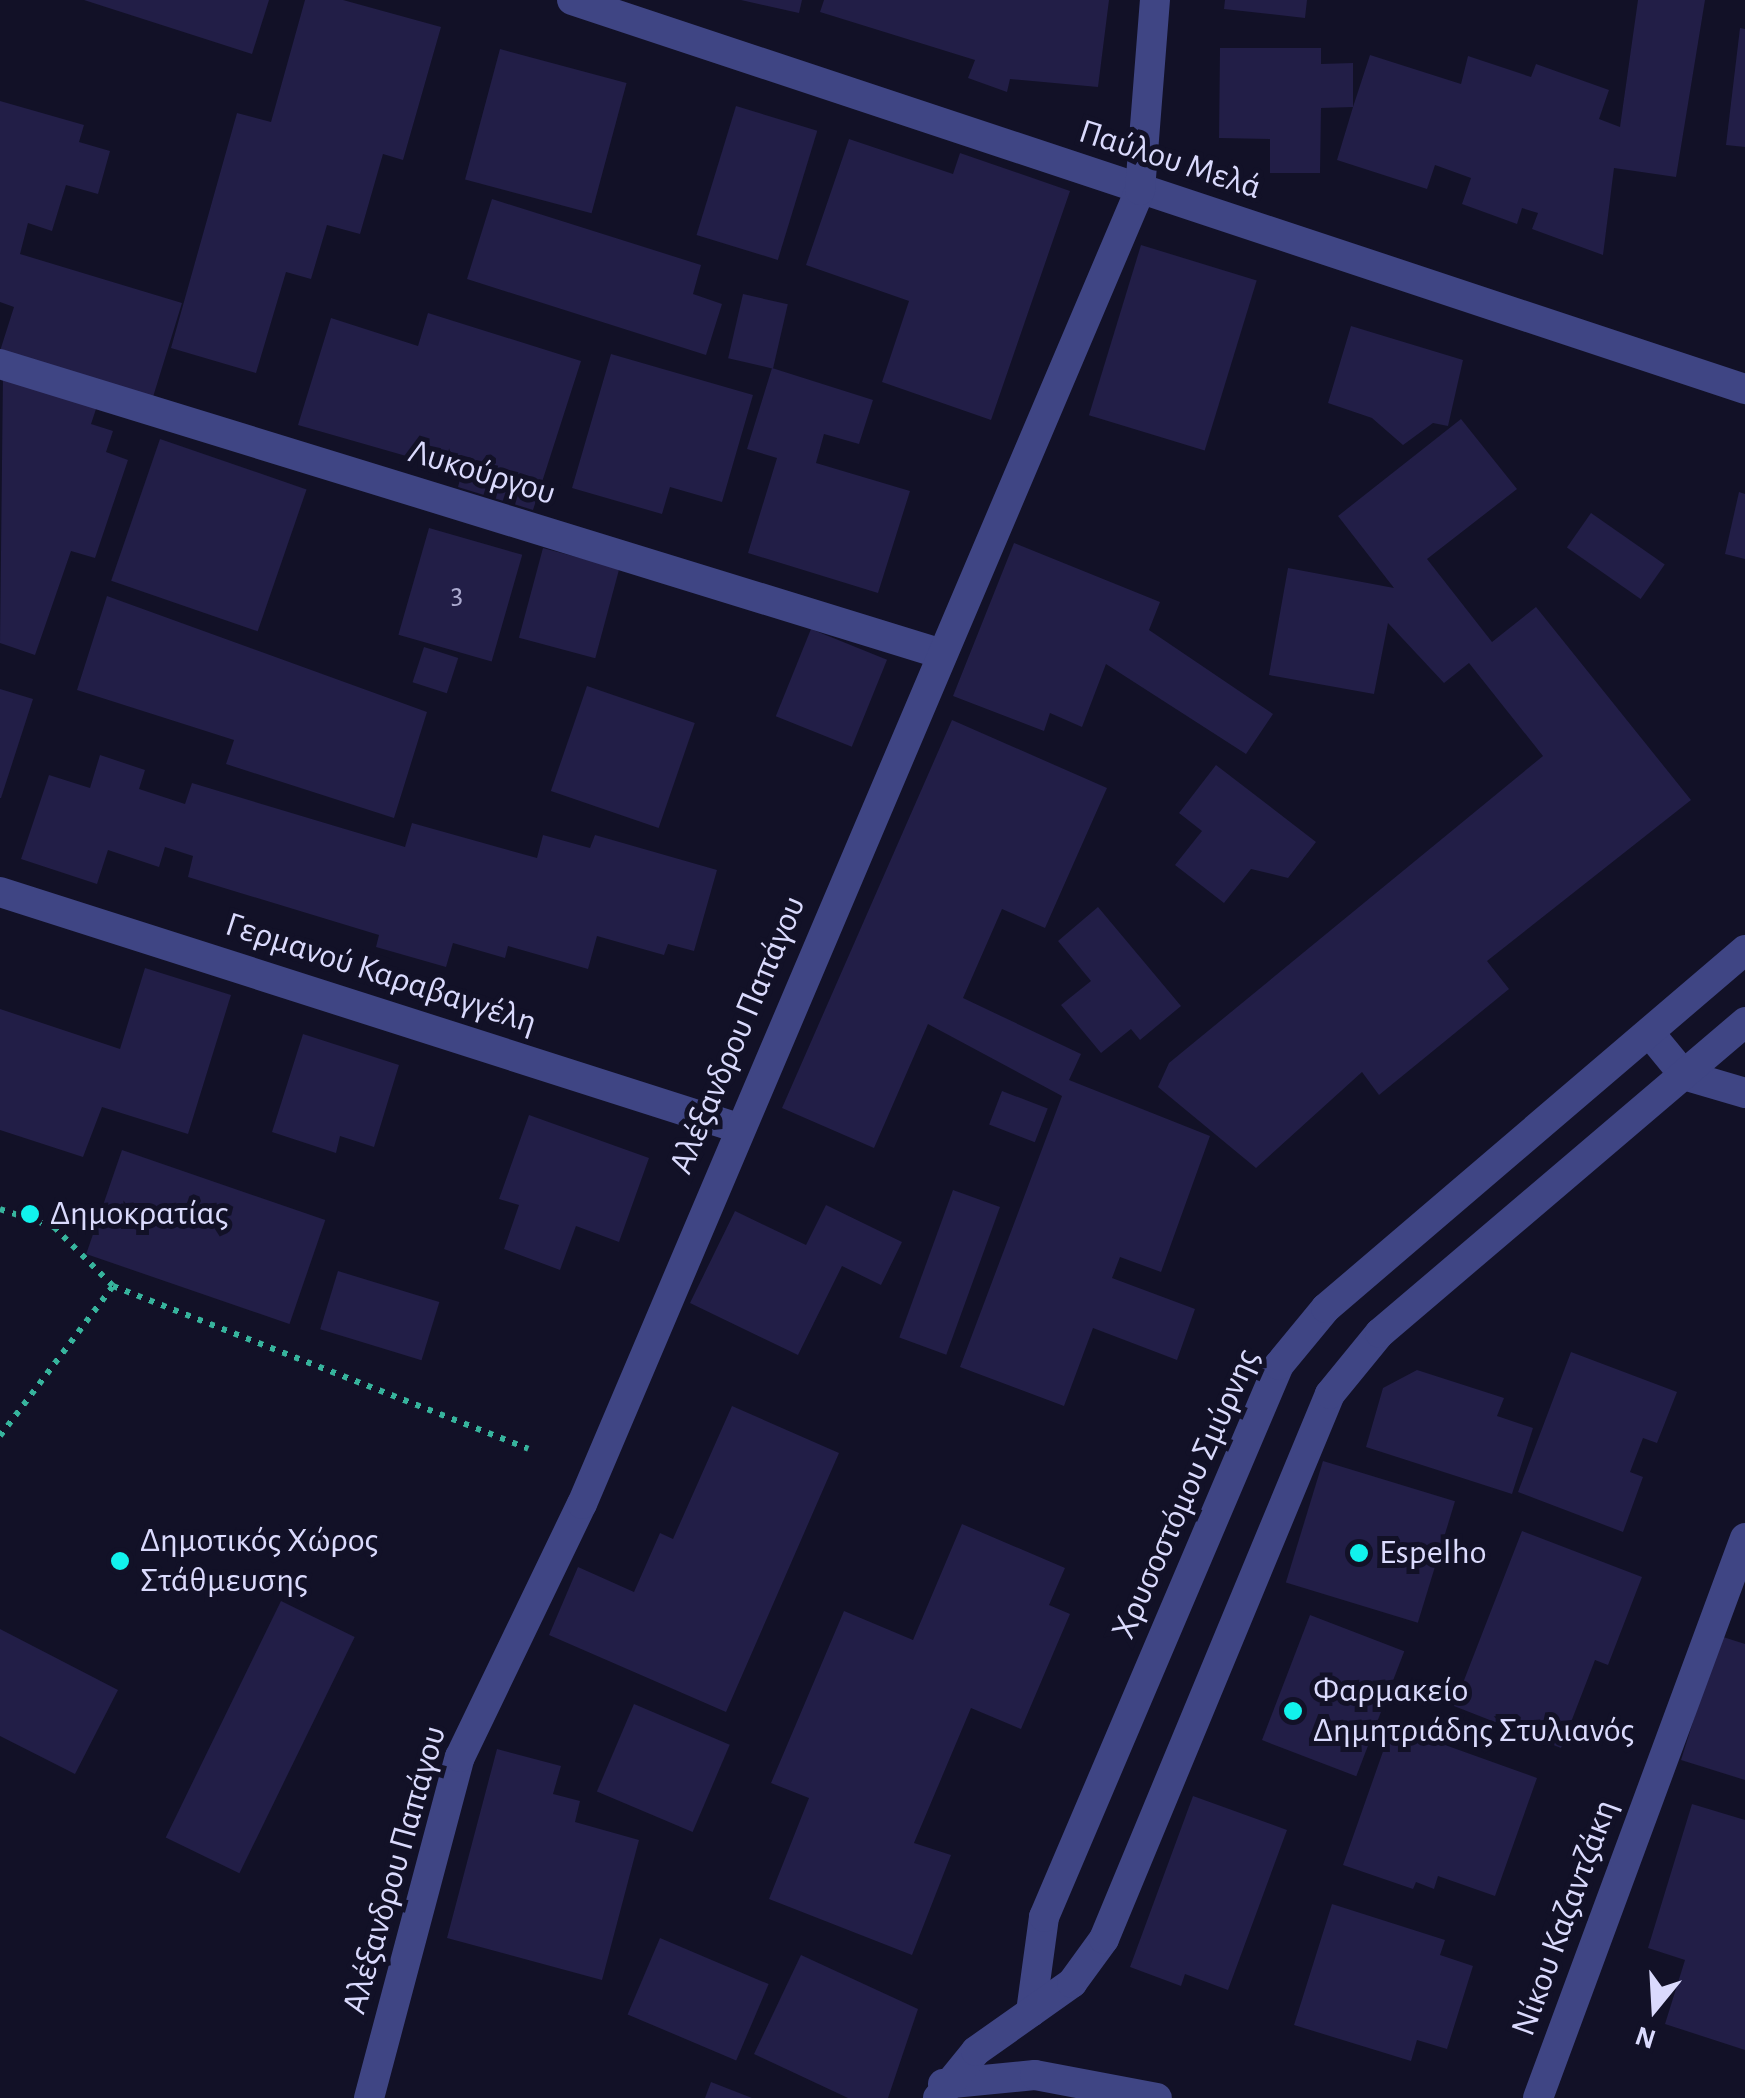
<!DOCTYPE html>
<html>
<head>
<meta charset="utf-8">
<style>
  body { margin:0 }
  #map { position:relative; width:1745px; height:2098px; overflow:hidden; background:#121127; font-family:"Alegreya Sans",sans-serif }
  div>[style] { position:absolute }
  .building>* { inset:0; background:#221e47; transform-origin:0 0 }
  .path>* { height:6px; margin-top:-3px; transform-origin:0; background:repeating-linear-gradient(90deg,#37b49d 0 5px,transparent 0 13px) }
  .minor>* { height:30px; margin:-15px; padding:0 15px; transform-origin:15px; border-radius:15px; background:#3f4584 }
  .dots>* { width:28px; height:28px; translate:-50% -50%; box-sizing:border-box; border:5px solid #121127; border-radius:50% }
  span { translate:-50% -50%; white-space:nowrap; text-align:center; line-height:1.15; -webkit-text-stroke:10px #121127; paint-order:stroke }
  .number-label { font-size:30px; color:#acabd0 }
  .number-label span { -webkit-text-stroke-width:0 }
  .street-label { font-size:35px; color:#dadafd }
  .poi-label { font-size:35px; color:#dadafd }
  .left { translate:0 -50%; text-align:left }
  .north { position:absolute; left:1605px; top:1958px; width:100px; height:100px; -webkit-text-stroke:8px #121127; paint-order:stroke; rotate:198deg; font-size:28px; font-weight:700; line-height:40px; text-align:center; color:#dadafd }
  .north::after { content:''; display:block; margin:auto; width:35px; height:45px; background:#dadafd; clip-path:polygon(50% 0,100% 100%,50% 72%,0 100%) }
</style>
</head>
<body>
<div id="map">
  <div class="building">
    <div style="clip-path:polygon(84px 0,269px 0,252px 54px)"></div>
    <div style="clip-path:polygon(305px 0,343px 0,441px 27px,403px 160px,383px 154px,360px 234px,327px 225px,311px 279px,286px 272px,256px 373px,171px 348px,237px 113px,271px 122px)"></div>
    <div style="clip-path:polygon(741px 0,802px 0,799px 13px)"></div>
    <div style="clip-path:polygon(824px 0,1109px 0,1098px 87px,1010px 79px,1007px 92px,968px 78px,975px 60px,820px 12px)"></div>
    <div style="clip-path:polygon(1225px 0,1307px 0,1305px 18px,1224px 9px)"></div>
    <div style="clip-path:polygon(1638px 0,1705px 0,1676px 177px,1614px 168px,1603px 255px,1532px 229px,1538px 213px,1522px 208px,1517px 224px,1462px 204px,1471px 178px,1435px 165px,1427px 189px,1337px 160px,1353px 107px,1321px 108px,1320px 173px,1270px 173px,1270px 139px,1219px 138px,1220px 48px,1321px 48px,1321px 64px,1353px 63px,1353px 107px,1370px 55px,1461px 84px,1468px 56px,1531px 77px,1536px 64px,1609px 90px,1599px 119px,1620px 127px)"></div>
    <div style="clip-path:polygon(1740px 28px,1745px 29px,1745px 147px,1726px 145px)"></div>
    <div style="left:500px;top:49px;width:131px;height:135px;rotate:15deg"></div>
    <div style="clip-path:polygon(0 101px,84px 125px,79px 142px,110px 151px,98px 194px,66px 185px,52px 231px,28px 223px,20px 254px,182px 303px,153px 397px,0 351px,14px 307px,0 302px)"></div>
    <div style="left:736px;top:106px;width:85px;height:135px;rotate:17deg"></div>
    <div style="clip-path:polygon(849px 139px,953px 174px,960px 153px,1070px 191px,991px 420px,882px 382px,909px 301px,806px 265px)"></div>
    <div style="clip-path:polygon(492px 199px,701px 265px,693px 294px,722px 304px,706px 355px,467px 279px)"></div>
    <div style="left:1141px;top:245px;width:121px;height:178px;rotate:17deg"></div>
    <div style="left:743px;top:294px;width:46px;height:66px;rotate:13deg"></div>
    <div style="clip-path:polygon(428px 313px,581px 361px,533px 510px,458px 487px,462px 472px,298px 425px,331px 318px,418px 346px)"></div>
    <div style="clip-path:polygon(1351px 326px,1463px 360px,1448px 426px,1433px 423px,1403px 445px,1372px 418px,1328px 403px)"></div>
    <div style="clip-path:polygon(611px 354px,753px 395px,722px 502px,670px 487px,662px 514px,572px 488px)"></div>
    <div style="clip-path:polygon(772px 368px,873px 400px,859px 444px,824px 434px,816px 463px,910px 491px,878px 593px,748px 553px,777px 458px,747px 449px)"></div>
    <div style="clip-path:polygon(3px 373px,97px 406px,91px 424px,113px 431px,106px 452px,128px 460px,95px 558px,71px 551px,35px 655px,0 643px)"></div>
    <div style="clip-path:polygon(1461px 419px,1517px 489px,1427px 559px,1492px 642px,1536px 607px,1691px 800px,1487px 961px,1509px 989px,1379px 1095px,1362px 1072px,1256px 1168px,1158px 1087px,1169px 1063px,1543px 756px,1469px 663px,1444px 683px,1388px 623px,1374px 694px,1269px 675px,1288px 568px,1394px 588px,1338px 516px)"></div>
    <div style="left:160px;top:439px;width:155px;height:150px;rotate:19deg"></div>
    <div style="clip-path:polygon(1739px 492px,1745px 494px,1745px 559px,1725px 554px)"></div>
    <div style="left:1591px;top:513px;width:90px;height:42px;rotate:35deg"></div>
    <div style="left:429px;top:528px;width:97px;height:111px;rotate:16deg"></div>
    <div style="clip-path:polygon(1014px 543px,1160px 602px,1149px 630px,1273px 714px,1246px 754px,1106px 664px,1082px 727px,1050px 713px,1044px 731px,953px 696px)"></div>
    <div style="left:543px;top:548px;width:79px;height:93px;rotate:15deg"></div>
    <div style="clip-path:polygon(107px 596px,427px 712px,394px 818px,226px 764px,234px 740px,77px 690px)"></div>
    <div style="left:811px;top:629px;width:82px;height:94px;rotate:22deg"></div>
    <div style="left:424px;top:647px;width:36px;height:37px;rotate:18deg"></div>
    <div style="left:587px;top:686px;width:114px;height:111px;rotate:19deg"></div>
    <div style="clip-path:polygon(0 689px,33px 699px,1px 798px,0 798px)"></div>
    <div style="clip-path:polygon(952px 720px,1107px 788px,1045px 928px,1002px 909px,963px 998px,1081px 1054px,1069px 1080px,1210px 1136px,1161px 1272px,1120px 1257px,1112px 1278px,1195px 1309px,1177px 1360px,1093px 1328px,1064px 1406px,960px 1367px,1062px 1096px,928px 1024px,874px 1148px,782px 1108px)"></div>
    <div style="clip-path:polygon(100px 755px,145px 770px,139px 789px,185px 804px,192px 783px,405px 847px,412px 823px,537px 858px,543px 835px,590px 848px,595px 835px,717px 870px,694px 951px,668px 944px,664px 955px,597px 936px,588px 969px,508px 946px,505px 958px,453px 943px,446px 967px,376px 947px,379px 935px,188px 877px,193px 856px,165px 847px,159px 867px,108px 850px,97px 884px,21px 859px,49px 775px,90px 788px)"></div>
    <div style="clip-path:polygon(1216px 765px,1316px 842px,1288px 878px,1251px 869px,1224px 903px,1175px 865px,1202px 831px,1179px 813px)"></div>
    <div style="clip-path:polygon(1098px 907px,1181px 1006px,1140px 1040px,1131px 1029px,1101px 1053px,1061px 1005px,1091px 981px,1058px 941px)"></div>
    <div style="clip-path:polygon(145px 968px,231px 995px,188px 1134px,102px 1107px,83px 1157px,0 1130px,0 1009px,120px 1049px)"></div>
    <div style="clip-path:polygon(303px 1034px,399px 1065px,374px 1147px,340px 1136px,336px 1153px,272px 1132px)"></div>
    <div style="left:1002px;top:1091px;width:49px;height:36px;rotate:21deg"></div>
    <div style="clip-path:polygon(529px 1115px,649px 1158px,619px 1242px,576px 1226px,560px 1270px,504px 1249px,519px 1205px,499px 1199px)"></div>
    <div style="left:122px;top:1150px;width:215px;height:110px;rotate:19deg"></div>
    <div style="left:953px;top:1190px;width:50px;height:157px;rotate:20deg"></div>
    <div style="clip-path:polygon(826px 1205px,902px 1242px,881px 1285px,842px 1266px,798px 1355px,690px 1303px,735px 1211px,806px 1245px)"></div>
    <div style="left:338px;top:1271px;width:106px;height:61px;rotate:17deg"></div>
    <div style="clip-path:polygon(1571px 1352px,1677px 1392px,1657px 1443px,1643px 1438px,1630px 1472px,1643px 1477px,1623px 1532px,1518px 1492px)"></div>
    <div style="clip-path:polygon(1417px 1370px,1504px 1398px,1497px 1416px,1533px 1428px,1512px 1494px,1366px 1447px,1383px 1388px)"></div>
    <div style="clip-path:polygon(732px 1406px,839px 1453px,726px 1712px,549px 1635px,578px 1567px,634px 1592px,660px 1533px,673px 1539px)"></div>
    <div style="left:1323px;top:1461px;width:138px;height:127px;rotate:17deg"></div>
    <div style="clip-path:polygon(962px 1524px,1065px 1568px,1049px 1605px,1070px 1614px,1021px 1729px,971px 1708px,914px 1843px,951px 1855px,912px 1955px,769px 1899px,809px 1798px,771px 1783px,844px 1611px,913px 1640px)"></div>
    <div style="clip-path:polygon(1522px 1531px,1642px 1577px,1608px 1665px,1595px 1660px,1561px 1748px,1454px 1706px)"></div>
    <div style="left:281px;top:1601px;width:82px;height:263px;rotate:26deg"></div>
    <div style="left:1310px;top:1615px;width:101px;height:134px;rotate:21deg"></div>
    <div style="clip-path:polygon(0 1629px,118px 1690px,75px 1774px,0 1736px)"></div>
    <div style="clip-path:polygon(1720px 1636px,1745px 1644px,1745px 1780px,1681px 1760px)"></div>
    <div style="left:634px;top:1704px;width:104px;height:95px;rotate:23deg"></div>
    <div style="clip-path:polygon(1392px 1726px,1537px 1778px,1495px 1896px,1438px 1876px,1434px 1889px,1416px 1882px,1413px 1889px,1343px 1865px)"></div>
    <div style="clip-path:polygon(497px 1749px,561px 1766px,553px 1794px,580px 1801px,575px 1822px,639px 1840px,602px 1980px,447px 1938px)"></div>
    <div style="clip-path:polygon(1193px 1796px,1287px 1830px,1228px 1990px,1185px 1974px,1181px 1986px,1130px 1967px)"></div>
    <div style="clip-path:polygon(1692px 1804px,1745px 1820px,1745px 2050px,1665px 2024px,1685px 1960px,1648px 1948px)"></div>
    <div style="clip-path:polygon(1332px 1904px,1445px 1940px,1440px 1955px,1473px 1966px,1447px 2049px,1417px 2040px,1411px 2061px,1294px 2025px)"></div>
    <div style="left:660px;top:1938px;width:118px;height:83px;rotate:23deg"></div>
    <div style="clip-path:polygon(801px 1955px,918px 2009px,888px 2098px,848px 2098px,754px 2054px)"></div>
    <div style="clip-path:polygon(711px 2082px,752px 2098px,705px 2098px)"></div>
  </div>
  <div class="path">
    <div style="left:0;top:1209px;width:57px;rotate:18.4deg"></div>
    <div style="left:54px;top:1227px;width:83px;rotate:45deg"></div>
    <div style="left:113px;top:1286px;width:446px;rotate:21.4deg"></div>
    <div style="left:0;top:1436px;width:188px;rotate:-53deg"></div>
  </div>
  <div class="minor">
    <div style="left:572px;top:0;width:1236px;rotate:18.35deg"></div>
    <div style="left:0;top:364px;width:986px;rotate:17.11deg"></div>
    <div style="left:0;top:892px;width:775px;rotate:17.73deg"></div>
    <div style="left:1652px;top:1036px;width:50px;rotate:50.6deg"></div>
    <div style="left:1684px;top:1075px;width:64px;rotate:16.4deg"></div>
    <div style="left:1031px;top:2012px;width:96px;rotate:-82.2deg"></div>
    <div style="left:1044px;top:1917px;width:600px;rotate:-66.94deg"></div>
    <div style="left:1279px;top:1365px;width:74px;rotate:-50.5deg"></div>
    <div style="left:1326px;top:1308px;width:551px;rotate:-40.51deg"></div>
    <div style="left:943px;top:2084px;width:92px;rotate:-5.6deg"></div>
    <div style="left:1035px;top:2075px;width:124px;rotate:10.7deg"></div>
    <div style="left:369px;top:2098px;width:353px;rotate:-75.1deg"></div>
    <div style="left:460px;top:1757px;width:281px;rotate:-64.3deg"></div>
    <div style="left:582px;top:1504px;width:1428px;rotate:-66.99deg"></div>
    <div style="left:1140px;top:190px;width:191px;rotate:-85.5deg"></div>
    <div style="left:938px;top:2098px;width:60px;rotate:-51deg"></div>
    <div style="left:976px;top:2051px;width:118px;rotate:-35.3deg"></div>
    <div style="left:1072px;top:1983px;width:54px;rotate:-54deg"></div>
    <div style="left:1104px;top:1939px;width:590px;rotate:-67.48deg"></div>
    <div style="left:1330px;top:1394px;width:79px;rotate:-50.7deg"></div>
    <div style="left:1380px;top:1333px;width:480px;rotate:-40.4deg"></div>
    <div style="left:1538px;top:2098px;width:597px;rotate:-69.71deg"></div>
  </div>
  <div class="dots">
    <div style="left:30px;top:1214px;background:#11f2ec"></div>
    <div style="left:1359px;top:1553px;background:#11f2ec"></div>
    <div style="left:120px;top:1561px;background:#11f2ec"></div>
    <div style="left:1293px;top:1711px;background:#11f2ec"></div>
  </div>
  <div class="number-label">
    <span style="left:457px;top:594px">3</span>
  </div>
  <div class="street-label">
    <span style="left:1170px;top:160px;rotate:18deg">Παύλου Μελά</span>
    <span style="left:482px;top:473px;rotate:17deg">Λυκούργου</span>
    <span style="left:381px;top:974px;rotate:18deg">Γερμανού Καραβαγγέλη</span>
    <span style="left:738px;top:1035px;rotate:-67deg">Αλέξανδρου Παπάγου</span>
    <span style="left:1186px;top:1494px;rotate:-66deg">Χρυσοστόμου Σμύρνης</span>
    <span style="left:395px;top:1870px;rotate:-74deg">Αλέξανδρου Παπάγου</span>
    <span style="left:1565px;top:1918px;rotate:-70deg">Νίκου Καζαντζάκη</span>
  </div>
  <div class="poi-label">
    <span class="left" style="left:50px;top:1214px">Δημοκρατίας</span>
    <span class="left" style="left:140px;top:1561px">Δημοτικός Χώρος<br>Στάθμευσης</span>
    <span class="left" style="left:1379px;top:1553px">Espelho</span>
    <span class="left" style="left:1313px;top:1711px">Φαρμακείο<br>Δημητριάδης Στυλιανός</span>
  </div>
  <div class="north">N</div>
</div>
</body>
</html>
